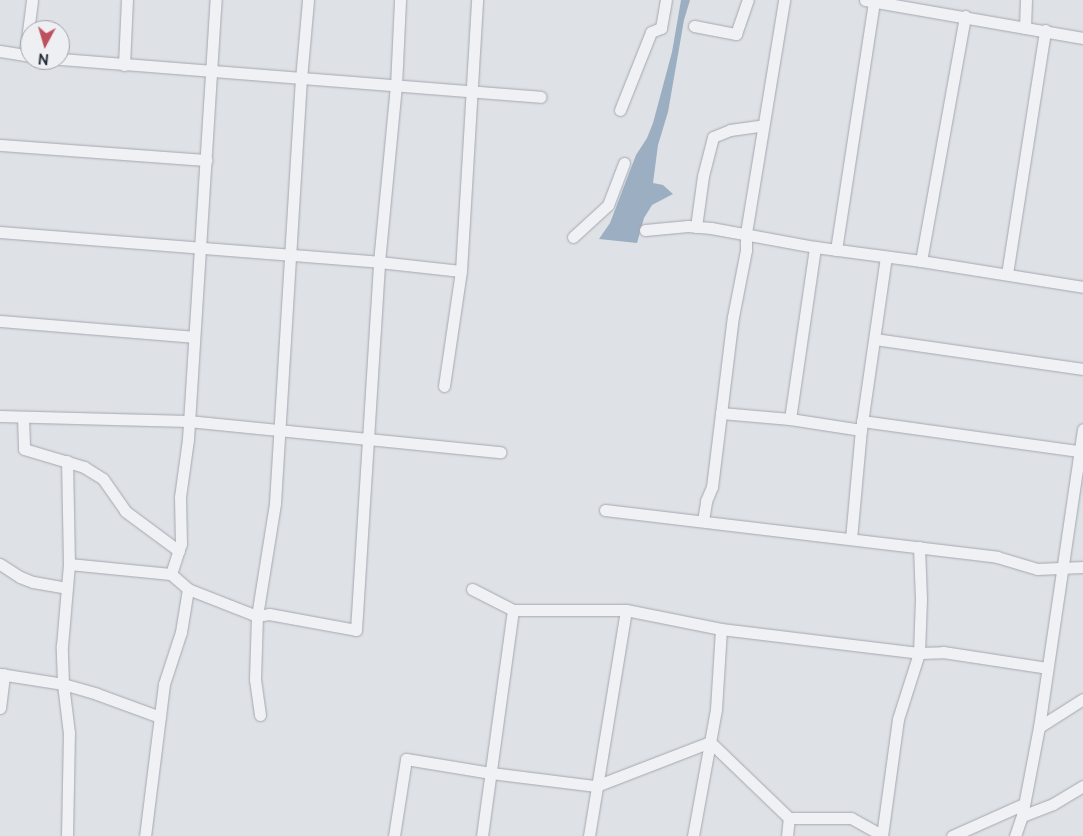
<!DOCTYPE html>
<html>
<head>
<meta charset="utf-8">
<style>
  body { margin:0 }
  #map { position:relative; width:1083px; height:836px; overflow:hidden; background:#dee1e6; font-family:Raleway,sans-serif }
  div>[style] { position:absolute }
  .water>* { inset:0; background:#9caec2 }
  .roads { filter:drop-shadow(0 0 1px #a4a8af) drop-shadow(0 0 1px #a4a8af) }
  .minor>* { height:11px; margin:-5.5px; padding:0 5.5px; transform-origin:5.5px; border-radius:5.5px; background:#f0f1f4 }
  span { translate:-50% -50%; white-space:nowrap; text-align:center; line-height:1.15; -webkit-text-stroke:4.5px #edeff3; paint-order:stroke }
  .north { position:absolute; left:20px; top:20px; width:50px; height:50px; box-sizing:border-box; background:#edeff3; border:1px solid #9fa2a9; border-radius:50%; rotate:186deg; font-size:14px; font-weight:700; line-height:20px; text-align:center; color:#292f3a }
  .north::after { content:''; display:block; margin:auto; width:18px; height:22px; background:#be505e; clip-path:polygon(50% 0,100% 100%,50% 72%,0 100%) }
</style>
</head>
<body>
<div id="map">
  <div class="water">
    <div style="clip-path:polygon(681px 0,690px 0,684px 20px,668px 112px,658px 145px,653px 183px,663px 185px,673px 194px,652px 205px,644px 218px,637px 243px,599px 239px,610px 223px,636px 155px,647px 138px,653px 123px,672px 52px)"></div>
  </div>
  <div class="roads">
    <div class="minor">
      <div style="left:865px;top:0;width:221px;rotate:9.9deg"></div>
      <div style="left:694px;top:26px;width:43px;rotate:10.8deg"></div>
      <div style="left:736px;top:34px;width:36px;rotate:-71deg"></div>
      <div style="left:1025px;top:28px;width:28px;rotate:-88deg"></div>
      <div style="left:0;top:51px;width:30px;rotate:9deg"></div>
      <div style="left:25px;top:55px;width:55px;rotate:-82.7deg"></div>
      <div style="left:60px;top:59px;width:482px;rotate:4.5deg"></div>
      <div style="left:124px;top:65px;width:65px;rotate:-87.4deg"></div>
      <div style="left:620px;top:110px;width:84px;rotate:-68.3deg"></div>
      <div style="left:651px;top:32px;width:11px;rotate:-22deg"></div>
      <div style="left:661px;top:28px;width:28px;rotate:-80deg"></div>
      <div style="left:0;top:145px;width:207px;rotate:4.2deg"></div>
      <div style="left:696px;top:227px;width:51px;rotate:-82.2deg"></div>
      <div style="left:703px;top:176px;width:40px;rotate:-75.6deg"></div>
      <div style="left:713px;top:137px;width:18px;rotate:-22deg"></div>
      <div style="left:730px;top:130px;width:29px;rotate:-8deg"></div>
      <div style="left:645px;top:230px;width:43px;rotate:-5.3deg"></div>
      <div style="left:688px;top:226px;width:23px;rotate:5deg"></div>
      <div style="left:711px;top:228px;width:106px;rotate:10.4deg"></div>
      <div style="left:815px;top:247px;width:107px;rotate:7.5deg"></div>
      <div style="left:921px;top:261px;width:164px;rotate:9.1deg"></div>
      <div style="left:0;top:232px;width:380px;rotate:4.5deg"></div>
      <div style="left:379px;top:262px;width:82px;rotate:6.3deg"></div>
      <div style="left:573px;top:237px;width:47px;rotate:-42.4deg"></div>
      <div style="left:608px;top:205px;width:45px;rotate:-69.1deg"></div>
      <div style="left:836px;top:250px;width:252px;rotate:-81.3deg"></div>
      <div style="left:921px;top:261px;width:249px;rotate:-79.8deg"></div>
      <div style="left:1007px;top:274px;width:247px;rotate:-81.1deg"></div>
      <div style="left:0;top:321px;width:194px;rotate:4.7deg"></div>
      <div style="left:875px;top:339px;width:210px;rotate:8.2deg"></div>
      <div style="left:444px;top:386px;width:116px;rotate:-81.6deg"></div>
      <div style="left:461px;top:271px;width:271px;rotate:-86.6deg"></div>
      <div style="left:721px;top:413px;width:69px;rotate:5deg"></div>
      <div style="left:790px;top:419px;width:72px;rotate:8.8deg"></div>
      <div style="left:0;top:416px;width:188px;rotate:1.5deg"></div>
      <div style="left:188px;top:421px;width:314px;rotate:5.7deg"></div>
      <div style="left:23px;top:417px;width:32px;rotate:88deg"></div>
      <div style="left:24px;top:449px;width:63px;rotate:16.7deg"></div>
      <div style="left:84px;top:467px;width:22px;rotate:32deg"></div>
      <div style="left:103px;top:479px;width:39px;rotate:55deg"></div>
      <div style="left:125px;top:511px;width:67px;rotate:36.5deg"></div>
      <div style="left:790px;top:419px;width:174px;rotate:-81.7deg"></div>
      <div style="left:862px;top:421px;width:219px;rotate:7.9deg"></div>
      <div style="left:605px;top:510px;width:395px;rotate:6.8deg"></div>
      <div style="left:997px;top:557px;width:42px;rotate:16.7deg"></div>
      <div style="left:1037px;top:569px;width:46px;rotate:-2.5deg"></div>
      <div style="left:703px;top:521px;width:20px;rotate:-81deg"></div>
      <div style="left:706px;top:501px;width:15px;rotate:-67deg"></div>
      <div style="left:712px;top:487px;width:171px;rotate:-83deg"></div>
      <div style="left:733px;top:317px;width:68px;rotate:-79deg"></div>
      <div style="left:746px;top:250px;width:17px;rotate:-90deg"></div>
      <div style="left:746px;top:233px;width:236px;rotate:-80.7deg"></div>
      <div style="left:851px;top:539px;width:109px;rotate:-84.8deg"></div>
      <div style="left:861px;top:430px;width:175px;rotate:-81.8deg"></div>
      <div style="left:0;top:564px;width:24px;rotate:33deg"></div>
      <div style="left:20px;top:577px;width:14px;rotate:21deg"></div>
      <div style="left:33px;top:582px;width:34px;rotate:10deg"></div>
      <div style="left:69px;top:564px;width:102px;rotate:5.6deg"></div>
      <div style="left:171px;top:574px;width:23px;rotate:41deg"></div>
      <div style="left:188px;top:589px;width:44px;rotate:99.2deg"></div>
      <div style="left:181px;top:632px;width:55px;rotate:108.1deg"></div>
      <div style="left:164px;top:684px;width:153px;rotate:97.1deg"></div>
      <div style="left:171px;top:574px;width:32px;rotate:-72deg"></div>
      <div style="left:181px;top:544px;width:47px;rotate:-91.2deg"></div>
      <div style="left:180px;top:497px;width:59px;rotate:-82.1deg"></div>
      <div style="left:188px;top:439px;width:440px;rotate:-86.4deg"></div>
      <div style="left:188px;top:589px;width:74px;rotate:21.4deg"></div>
      <div style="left:257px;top:616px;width:114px;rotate:-80.9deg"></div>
      <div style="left:275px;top:503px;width:425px;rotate:-86.5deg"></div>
      <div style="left:301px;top:79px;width:79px;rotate:-84.9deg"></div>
      <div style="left:472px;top:589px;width:46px;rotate:27.1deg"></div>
      <div style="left:513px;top:610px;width:113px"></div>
      <div style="left:626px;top:610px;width:97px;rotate:11.3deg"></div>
      <div style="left:721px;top:629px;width:199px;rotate:6.9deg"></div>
      <div style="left:919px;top:653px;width:24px;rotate:-2deg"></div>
      <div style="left:943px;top:652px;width:105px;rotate:8.7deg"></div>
      <div style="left:0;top:674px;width:64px;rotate:9deg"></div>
      <div style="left:63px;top:684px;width:35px;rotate:16deg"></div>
      <div style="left:97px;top:694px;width:67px;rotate:20.1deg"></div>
      <div style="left:0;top:708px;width:34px;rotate:-83deg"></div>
      <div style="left:260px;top:715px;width:36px;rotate:-98deg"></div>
      <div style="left:255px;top:679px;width:63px;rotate:-88.2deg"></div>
      <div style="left:257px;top:616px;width:12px;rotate:-9deg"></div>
      <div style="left:269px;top:614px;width:88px;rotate:10.4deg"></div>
      <div style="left:356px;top:630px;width:369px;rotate:-86.4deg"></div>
      <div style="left:379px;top:262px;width:177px;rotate:-84.5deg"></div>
      <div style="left:396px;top:86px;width:86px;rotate:-87.3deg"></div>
      <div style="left:1039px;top:727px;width:52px;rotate:-32.5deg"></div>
      <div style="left:1022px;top:816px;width:33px;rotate:-21deg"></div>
      <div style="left:1053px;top:804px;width:35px;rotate:-31deg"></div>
      <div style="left:67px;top:836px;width:103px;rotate:-88.9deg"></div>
      <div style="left:69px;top:733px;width:49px;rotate:-97deg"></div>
      <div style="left:63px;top:684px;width:38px;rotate:-92deg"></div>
      <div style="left:62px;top:646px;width:82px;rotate:-85.1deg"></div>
      <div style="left:69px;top:564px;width:103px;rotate:-91.1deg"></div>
      <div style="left:394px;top:836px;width:78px;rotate:-81.1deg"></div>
      <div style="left:406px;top:759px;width:86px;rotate:9.4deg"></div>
      <div style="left:491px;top:773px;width:106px;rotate:7.1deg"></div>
      <div style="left:596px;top:786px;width:122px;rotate:-21.1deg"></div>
      <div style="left:710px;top:742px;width:110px;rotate:43.9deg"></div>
      <div style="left:789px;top:818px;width:62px"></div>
      <div style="left:851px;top:818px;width:35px;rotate:29deg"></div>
      <div style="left:482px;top:836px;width:228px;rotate:-82.2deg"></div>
      <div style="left:589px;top:836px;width:229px;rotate:-80.7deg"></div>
      <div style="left:693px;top:836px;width:129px;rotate:-79.7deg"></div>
      <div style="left:716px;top:709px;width:80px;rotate:-86.4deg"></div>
      <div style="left:787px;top:836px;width:18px;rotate:-84deg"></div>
      <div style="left:882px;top:836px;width:118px;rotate:-82.2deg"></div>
      <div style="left:898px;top:719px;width:69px;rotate:-72.3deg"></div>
      <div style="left:919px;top:653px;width:54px;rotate:-87.9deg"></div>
      <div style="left:921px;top:599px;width:52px;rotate:-92.2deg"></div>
      <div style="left:952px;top:836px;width:79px;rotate:-24deg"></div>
      <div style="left:1015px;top:836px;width:21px;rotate:-71deg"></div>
      <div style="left:1022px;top:816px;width:91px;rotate:-79.2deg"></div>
      <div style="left:1039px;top:727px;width:301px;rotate:-81.6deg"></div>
    </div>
  </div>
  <div class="north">N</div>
</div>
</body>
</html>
